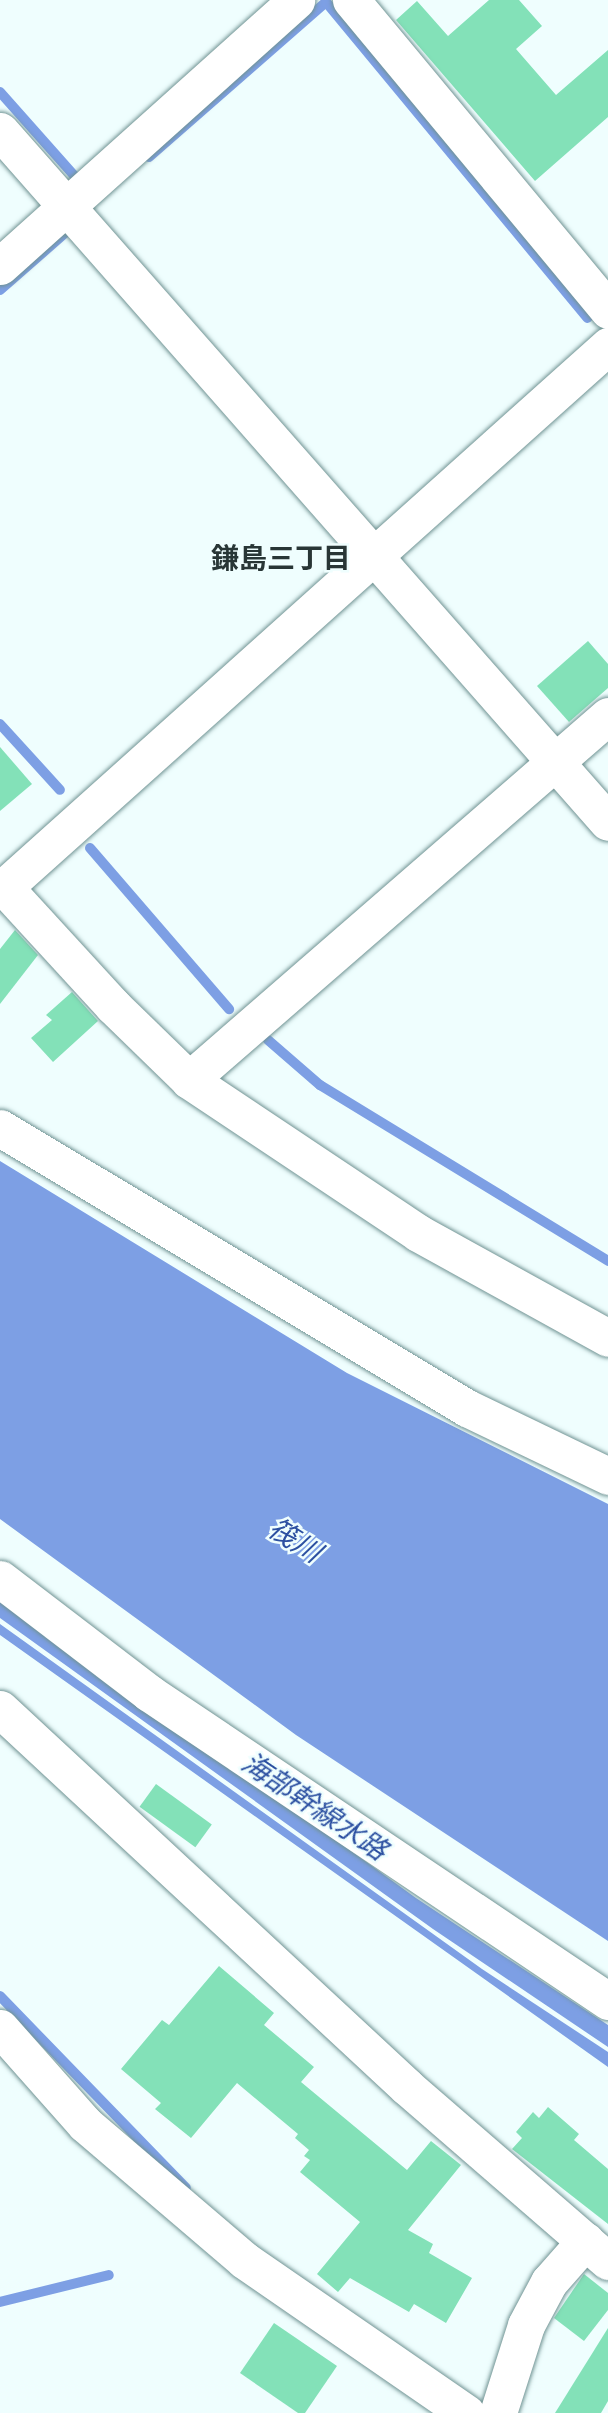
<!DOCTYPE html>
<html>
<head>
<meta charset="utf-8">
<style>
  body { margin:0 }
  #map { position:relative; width:608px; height:2413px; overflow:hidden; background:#effefe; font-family:"PT Sans Narrow","Noto Sans JP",sans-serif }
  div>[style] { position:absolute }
  .water>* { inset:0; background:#7d9fe4 }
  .stream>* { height:10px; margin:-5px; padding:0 5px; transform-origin:5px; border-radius:5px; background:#7d9fe4 }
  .building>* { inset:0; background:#83e1b8; transform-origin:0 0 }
  .roads { filter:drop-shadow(0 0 2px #709393) drop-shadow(0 0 2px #709393) }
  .minor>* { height:37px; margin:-18.5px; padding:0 18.5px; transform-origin:18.5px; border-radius:18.5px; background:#fff }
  span { translate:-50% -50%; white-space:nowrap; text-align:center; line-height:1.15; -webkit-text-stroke:5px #effefe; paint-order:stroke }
  .neighbourhood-label { font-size:28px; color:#283636; font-weight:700 }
  .water-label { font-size:28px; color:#2c50a1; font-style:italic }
</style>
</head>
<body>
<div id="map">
  <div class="water">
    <div style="clip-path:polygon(0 1161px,347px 1373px,608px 1504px,608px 1941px,296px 1735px,0 1519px)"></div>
    <div style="clip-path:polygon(0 1596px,416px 1898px,608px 2025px,608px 2047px,433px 1929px,0 1618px)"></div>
    <div style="clip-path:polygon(0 1624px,482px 1969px,608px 2052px,608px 2067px,0 1635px)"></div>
  </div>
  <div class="stream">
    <div style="left:0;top:92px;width:118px;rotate:48.4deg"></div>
    <div style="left:149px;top:157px;width:235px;rotate:-41.2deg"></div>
    <div style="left:326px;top:2px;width:410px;rotate:50.4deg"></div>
    <div style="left:0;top:290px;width:86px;rotate:-41.2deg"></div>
    <div style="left:0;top:724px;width:89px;rotate:47.7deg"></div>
    <div style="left:90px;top:848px;width:213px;rotate:49.2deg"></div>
    <div style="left:268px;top:1040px;width:69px;rotate:40.9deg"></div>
    <div style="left:320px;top:1085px;width:338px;rotate:31.4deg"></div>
    <div style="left:0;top:1996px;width:267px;rotate:45.9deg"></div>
    <div style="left:0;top:2302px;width:112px;rotate:-13.9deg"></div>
  </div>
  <div class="building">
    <div style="clip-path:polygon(489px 0,519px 0,542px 26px,516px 49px,556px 95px,608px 50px,608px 117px,535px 181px,396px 20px,417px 1px,448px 36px)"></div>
    <div style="clip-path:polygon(588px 641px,608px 664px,608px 688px,569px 722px,537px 686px)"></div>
    <div style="clip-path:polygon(0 747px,32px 784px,0 811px)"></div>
    <div style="clip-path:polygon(15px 930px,38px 955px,0 1004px,0 949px)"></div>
    <div style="clip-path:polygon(72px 992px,98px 1021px,53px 1062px,31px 1038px,52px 1020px,46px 1015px)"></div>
    <div style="left:156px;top:1784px;width:69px;height:28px;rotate:36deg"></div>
    <div style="clip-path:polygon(219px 1966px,274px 2013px,264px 2025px,314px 2067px,301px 2082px,407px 2170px,431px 2141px,461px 2165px,408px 2230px,433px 2244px,429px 2253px,472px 2278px,446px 2323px,414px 2304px,409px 2312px,350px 2278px,338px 2292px,317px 2274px,360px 2222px,300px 2172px,310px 2160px,304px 2156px,309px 2150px,295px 2138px,298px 2134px,237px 2083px,191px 2138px,155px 2109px,161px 2103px,121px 2069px,162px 2020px,169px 2025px)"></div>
    <div style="clip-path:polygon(548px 2107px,579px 2134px,574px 2140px,608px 2169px,608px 2224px,512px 2149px,522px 2138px,516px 2132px,533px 2112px,539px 2118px)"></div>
    <div style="clip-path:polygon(584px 2274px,608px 2293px,608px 2310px,584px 2341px,554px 2318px)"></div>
    <div style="clip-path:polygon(274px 2323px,337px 2366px,305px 2413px,298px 2413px,240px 2373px)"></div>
    <div style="clip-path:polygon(608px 2328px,608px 2401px,601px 2413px,555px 2413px)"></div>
  </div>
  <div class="roads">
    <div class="minor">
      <div style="left:351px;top:0;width:403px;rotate:50.3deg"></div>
      <div style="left:0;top:131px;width:920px;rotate:48.66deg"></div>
      <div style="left:0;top:266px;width:398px;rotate:-41.9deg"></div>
      <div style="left:4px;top:887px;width:161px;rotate:47.5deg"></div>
      <div style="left:113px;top:1006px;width:106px;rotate:44.2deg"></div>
      <div style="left:189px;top:1080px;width:275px;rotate:33.7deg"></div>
      <div style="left:418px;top:1233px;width:217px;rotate:28.9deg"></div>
      <div style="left:0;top:891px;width:817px;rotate:-41.87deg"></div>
      <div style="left:189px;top:1080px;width:555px;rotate:-40.98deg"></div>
      <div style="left:0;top:1128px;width:545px;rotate:30.95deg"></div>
      <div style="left:467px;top:1408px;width:157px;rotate:25.7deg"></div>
      <div style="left:0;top:1579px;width:188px;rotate:37.4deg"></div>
      <div style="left:149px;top:1693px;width:553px;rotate:33.86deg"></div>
      <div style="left:0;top:1709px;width:555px;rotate:42.88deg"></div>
      <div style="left:407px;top:2087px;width:266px;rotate:40.9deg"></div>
      <div style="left:0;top:2028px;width:128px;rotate:48.5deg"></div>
      <div style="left:85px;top:2124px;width:209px;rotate:40.5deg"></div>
      <div style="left:244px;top:2260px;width:270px;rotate:34.6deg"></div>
      <div style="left:498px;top:2413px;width:92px;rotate:-72.3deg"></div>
      <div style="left:526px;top:2325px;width:49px;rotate:-61.9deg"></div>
      <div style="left:549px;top:2282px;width:55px;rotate:-48.7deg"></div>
    </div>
  </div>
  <div class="neighbourhood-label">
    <span style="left:281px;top:558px">鎌島三丁目</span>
  </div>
  <div class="water-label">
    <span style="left:295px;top:1540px;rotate:32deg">筏川</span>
    <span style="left:315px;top:1806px;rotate:34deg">海部幹線水路</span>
  </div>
</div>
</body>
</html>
